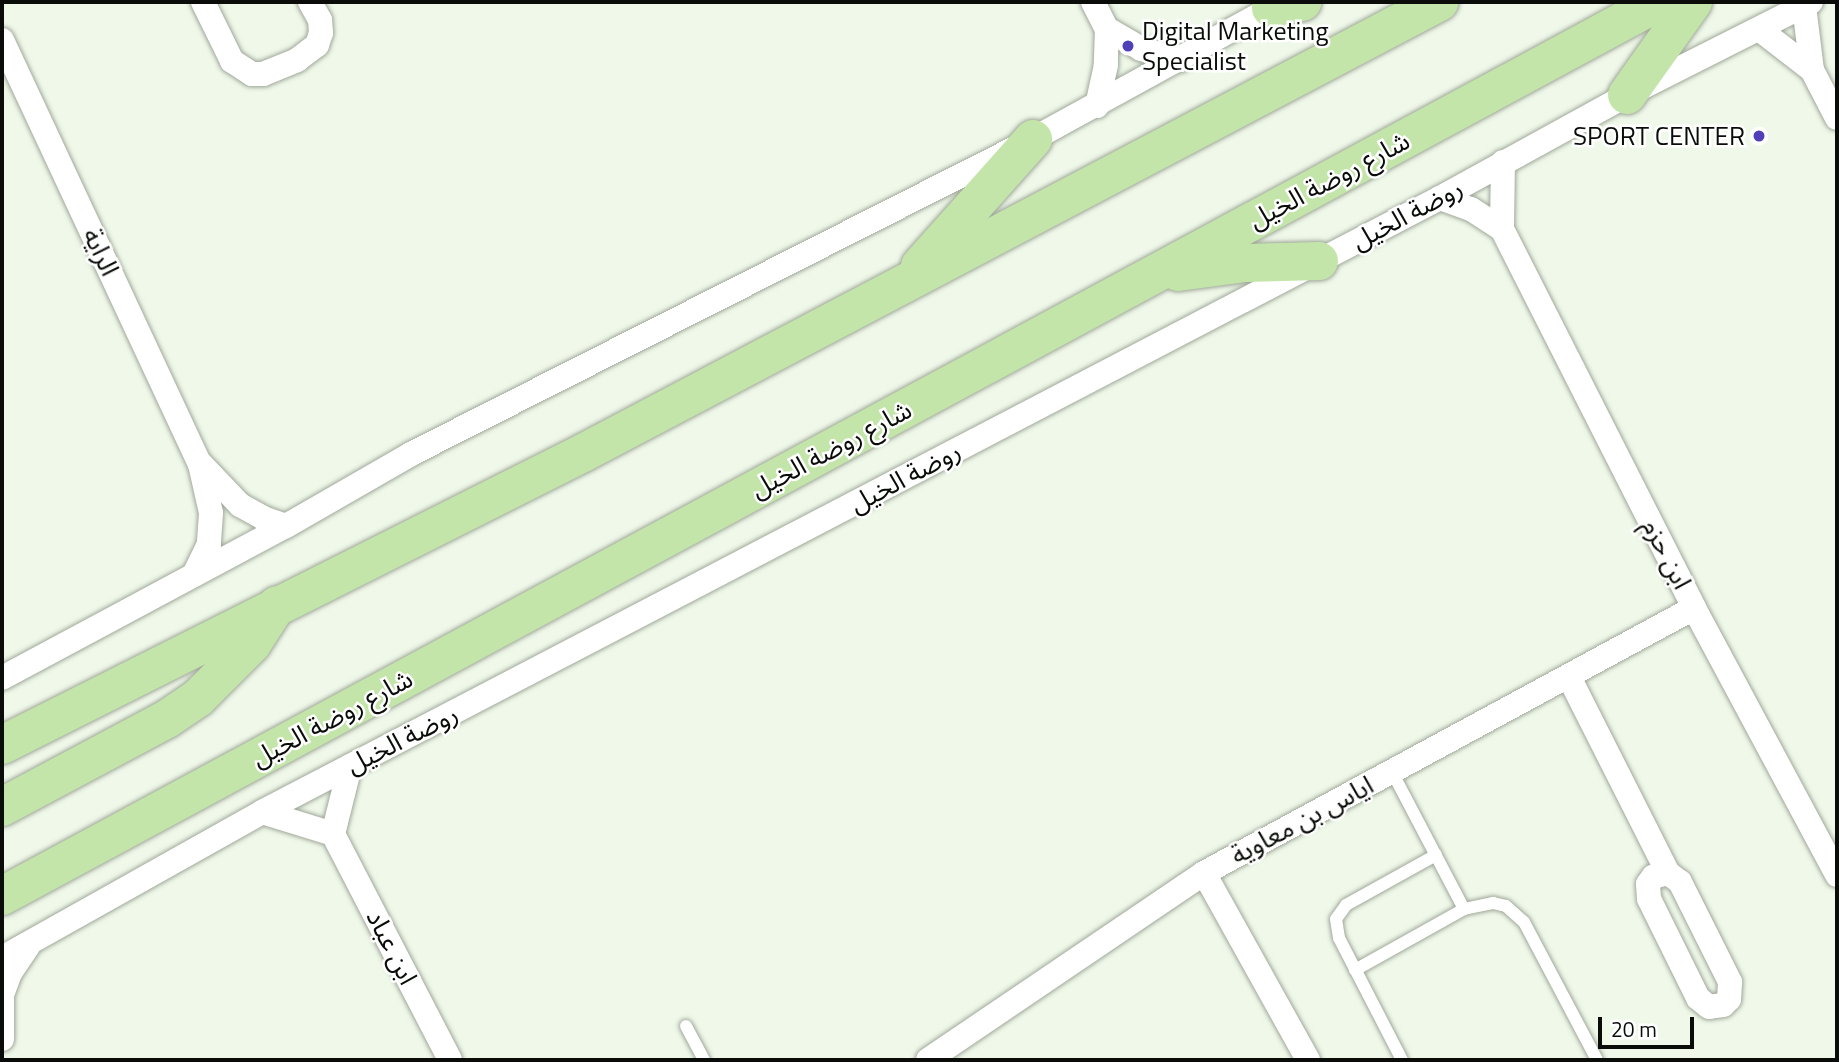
<!DOCTYPE html>
<html>
<head>
<meta charset="utf-8">
<style>
  body { margin:0 }
  #map { position:relative; width:1839px; height:1062px; overflow:hidden; background:#eff8e9; font-family:"Titillium Web","Noto Sans Arabic",sans-serif }
  div>[style] { position:absolute }
  .roads { filter:drop-shadow(0 0 2px #a0a89a) drop-shadow(0 0 2px #a0a89a) }
  .lane>* { height:12px; margin:-6px; padding:0 6px; transform-origin:6px; border-radius:6px; background:#fff }
  .street>* { height:24px; margin:-12px; padding:0 12px; transform-origin:12px; border-radius:12px; background:#fff }
  .primary>* { height:38px; margin:-19px; padding:0 19px; transform-origin:19px; border-radius:19px; background:#c4e5aa }
  .dots>* { width:19px; height:19px; translate:-50% -50%; box-sizing:border-box; border:4px solid #fff; border-radius:50% }
  span { translate:-50% -50%; white-space:nowrap; text-align:center; line-height:1.15; -webkit-text-stroke:5px #fff; paint-order:stroke }
  .poi-label { font-size:26px; color:#090c08 }
  .left { translate:0 -50%; text-align:left }
  .right { translate:-100% -50%; text-align:right }
  .street-label { font-size:26px; color:#090c08 }
  .frame { position:absolute; inset:0; border:4px solid #090c08; pointer-events:none }
  .scale { position:absolute; left:1598px; top:1017px; width:96px; height:32px; box-sizing:border-box; border:4px solid #090c08; border-top:0; padding-left:9px; font-size:21px; line-height:24px; white-space:nowrap; color:#090c08; -webkit-text-stroke:5px #fff; paint-order:stroke }
</style>
</head>
<body>
<div id="map">
  <div class="roads">
    <div class="lane">
      <div style="left:1464px;top:909px;width:30px;rotate:-12deg"></div>
      <div style="left:1493px;top:903px;width:13px;rotate:13deg"></div>
      <div style="left:1506px;top:906px;width:24px;rotate:42deg"></div>
      <div style="left:1524px;top:922px;width:156px;rotate:62.1deg"></div>
      <div style="left:1355px;top:970px;width:125px;rotate:-29.2deg"></div>
      <div style="left:1464px;top:909px;width:155px;rotate:-117.7deg"></div>
      <div style="left:686px;top:1026px;width:38px;rotate:62deg"></div>
      <div style="left:1402px;top:1060px;width:137px;rotate:-117.3deg"></div>
      <div style="left:1339px;top:938px;width:19px;rotate:-99deg"></div>
      <div style="left:1336px;top:919px;width:17px;rotate:-54deg"></div>
      <div style="left:1346px;top:905px;width:103px;rotate:-29.1deg"></div>
    </div>
    <div class="street">
      <div style="left:203px;top:2px;width:66px;rotate:63.8deg"></div>
      <div style="left:232px;top:61px;width:24px;rotate:33deg"></div>
      <div style="left:252px;top:74px;width:11px"></div>
      <div style="left:263px;top:74px;width:37px;rotate:-22deg"></div>
      <div style="left:297px;top:60px;width:25px;rotate:-37deg"></div>
      <div style="left:317px;top:45px;width:13px;rotate:-72deg"></div>
      <div style="left:321px;top:33px;width:13px;rotate:-94deg"></div>
      <div style="left:320px;top:20px;width:21px;rotate:-119deg"></div>
      <div style="left:1093px;top:2px;width:30px;rotate:63deg"></div>
      <div style="left:1107px;top:29px;width:36px;rotate:92deg"></div>
      <div style="left:1106px;top:65px;width:42px;rotate:102.4deg"></div>
      <div style="left:1804px;top:6px;width:64px;rotate:82.9deg"></div>
      <div style="left:1812px;top:70px;width:54px;rotate:62.5deg"></div>
      <div style="left:1107px;top:29px;width:39px;rotate:30deg"></div>
      <div style="left:1141px;top:49px;width:41px;rotate:15.4deg"></div>
      <div style="left:1759px;top:29px;width:67px;rotate:37.7deg"></div>
      <div style="left:2px;top:40px;width:468px;rotate:65deg"></div>
      <div style="left:200px;top:464px;width:50px;rotate:77.3deg"></div>
      <div style="left:211px;top:513px;width:31px;rotate:94deg"></div>
      <div style="left:209px;top:544px;width:32px;rotate:116deg"></div>
      <div style="left:1503px;top:162px;width:67px;rotate:90.9deg"></div>
      <div style="left:1502px;top:229px;width:425px;rotate:63.1deg"></div>
      <div style="left:1694px;top:608px;width:303px;rotate:61.8deg"></div>
      <div style="left:1440px;top:198px;width:33px;rotate:20deg"></div>
      <div style="left:1471px;top:209px;width:37px;rotate:33deg"></div>
      <div style="left:201px;top:464px;width:57px;rotate:46.4deg"></div>
      <div style="left:240px;top:505px;width:26px;rotate:29deg"></div>
      <div style="left:263px;top:518px;width:24px;rotate:19deg"></div>
      <div style="left:1569px;top:677px;width:220px;rotate:63.2deg"></div>
      <div style="left:2px;top:678px;width:322px;rotate:-28.2deg"></div>
      <div style="left:286px;top:526px;width:144px;rotate:-29.9deg"></div>
      <div style="left:411px;top:454px;width:697px;rotate:-26.86deg"></div>
      <div style="left:1033px;top:139px;width:284px;rotate:-28.8deg"></div>
      <div style="left:350px;top:766px;width:70px;rotate:104deg"></div>
      <div style="left:333px;top:834px;width:254px;rotate:62.6deg"></div>
      <div style="left:262px;top:812px;width:74px;rotate:17.2deg"></div>
      <div style="left:1204px;top:873px;width:214px;rotate:60.9deg"></div>
      <div style="left:1668px;top:873px;width:15px;rotate:37deg"></div>
      <div style="left:1680px;top:882px;width:112px;rotate:63.4deg"></div>
      <div style="left:1730px;top:982px;width:17px;rotate:93deg"></div>
      <div style="left:1729px;top:999px;width:8px;rotate:135deg"></div>
      <div style="left:1723px;top:1005px;width:14px;rotate:172deg"></div>
      <div style="left:1709px;top:1007px;width:14px;rotate:-141deg"></div>
      <div style="left:1698px;top:998px;width:110px;rotate:-116.3deg"></div>
      <div style="left:1649px;top:899px;width:15px;rotate:-94deg"></div>
      <div style="left:1648px;top:884px;width:9px;rotate:-54deg"></div>
      <div style="left:1653px;top:877px;width:16px;rotate:-15deg"></div>
      <div style="left:2px;top:958px;width:298px;rotate:-29.3deg"></div>
      <div style="left:262px;top:812px;width:1328px;rotate:-27.53deg"></div>
      <div style="left:1440px;top:198px;width:213px;rotate:-28.8deg"></div>
      <div style="left:1627px;top:95px;width:206px;rotate:-26.8deg"></div>
      <div style="left:2px;top:1039px;width:44px;rotate:-90deg"></div>
      <div style="left:2px;top:995px;width:23px;rotate:-70deg"></div>
      <div style="left:10px;top:973px;width:32px;rotate:-56deg"></div>
      <div style="left:928px;top:1060px;width:333px;rotate:-34.1deg"></div>
      <div style="left:1204px;top:873px;width:557px;rotate:-28.41deg"></div>
    </div>
    <div class="primary">
      <div style="left:1271px;top:8px;width:32px;rotate:-11deg"></div>
      <div style="left:1627px;top:95px;width:114px;rotate:-54.6deg"></div>
      <div style="left:920px;top:266px;width:170px;rotate:-48.3deg"></div>
      <div style="left:1178px;top:272px;width:68px;rotate:-7.7deg"></div>
      <div style="left:1245px;top:263px;width:74px;rotate:-1.5deg"></div>
      <div style="left:2px;top:745px;width:650px;rotate:-26.68deg"></div>
      <div style="left:583px;top:453px;width:968px;rotate:-27.78deg"></div>
      <div style="left:2px;top:807px;width:187px;rotate:-28.1deg"></div>
      <div style="left:167px;top:719px;width:37px;rotate:-34deg"></div>
      <div style="left:198px;top:698px;width:76px;rotate:-45deg"></div>
      <div style="left:252px;top:644px;width:46px;rotate:-57.3deg"></div>
      <div style="left:2px;top:896px;width:1883px;rotate:-28.35deg"></div>
    </div>
  </div>
  <div class="dots">
    <div style="left:1128px;top:46px;background:#5141b9"></div>
    <div style="left:1759px;top:136px;background:#5141b9"></div>
  </div>
  <div class="poi-label">
    <span class="left" style="left:1142px;top:46px">Digital Marketing<br>Specialist</span>
    <span class="right" style="left:1745px;top:136px">SPORT CENTER</span>
  </div>
  <div class="street-label">
    <span style="left:1329px;top:180px;rotate:-28deg">شارع روضة الخيل</span>
    <span style="left:1407px;top:214px;rotate:-28deg">روضة الخيل</span>
    <span style="left:101px;top:252px;rotate:65deg">الراية</span>
    <span style="left:831px;top:449px;rotate:-28deg">شارع روضة الخيل</span>
    <span style="left:905px;top:477px;rotate:-28deg">روضة الخيل</span>
    <span style="left:1667px;top:554px;rotate:63deg">ابن حزم</span>
    <span style="left:332px;top:718px;rotate:-28deg">شارع روضة الخيل</span>
    <span style="left:402px;top:739px;rotate:-27deg">روضة الخيل</span>
    <span style="left:1302px;top:820px;rotate:-28deg">اياس بن معاوية</span>
    <span style="left:392px;top:947px;rotate:63deg">ابن عباد</span>
  </div>
  <div class="frame"></div>
  <div class="scale">20 m</div>
</div>
</body>
</html>
